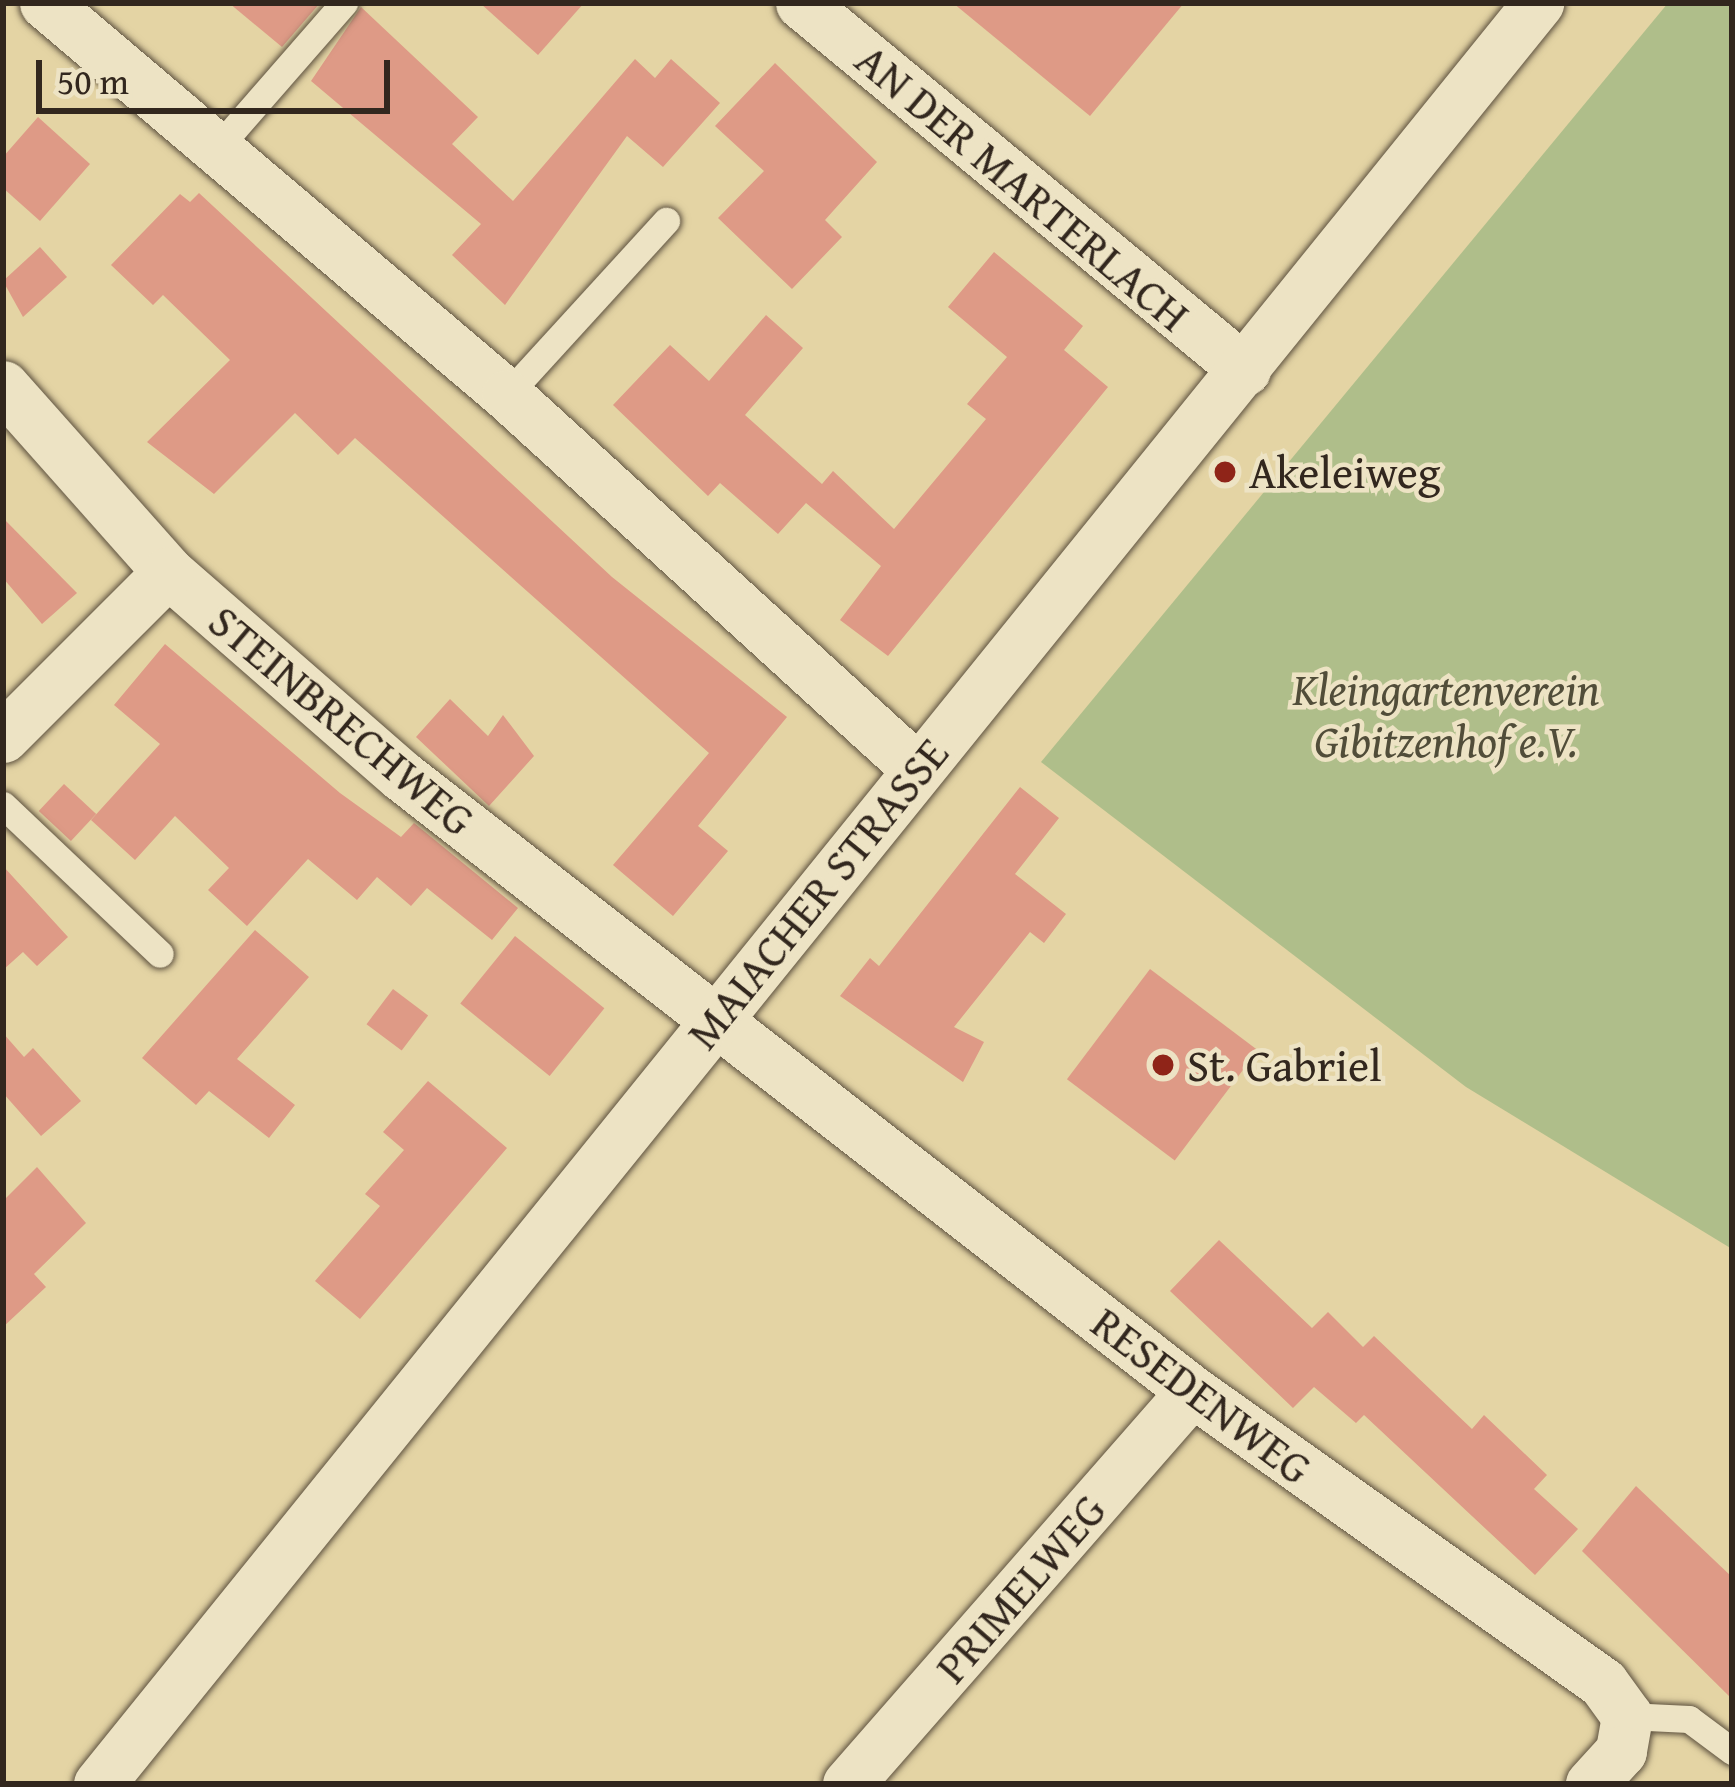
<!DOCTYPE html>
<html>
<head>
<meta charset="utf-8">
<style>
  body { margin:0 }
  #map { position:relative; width:1735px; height:1787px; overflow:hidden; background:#e4d4a4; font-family:"Gentium Book Plus",serif }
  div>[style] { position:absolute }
  .green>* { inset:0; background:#afbe8a }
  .building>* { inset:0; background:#de9a86; transform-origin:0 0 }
  .roads { filter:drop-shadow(0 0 3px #5e5240) drop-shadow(0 0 3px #5e5240) }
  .lane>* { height:27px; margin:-13.5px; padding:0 13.5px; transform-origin:13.5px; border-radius:13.5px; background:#ede3c4 }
  .street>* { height:51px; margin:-25.5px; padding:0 25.5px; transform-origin:25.5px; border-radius:25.5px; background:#ede3c4 }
  .dots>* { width:33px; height:33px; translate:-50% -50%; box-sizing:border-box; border:6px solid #ede3c4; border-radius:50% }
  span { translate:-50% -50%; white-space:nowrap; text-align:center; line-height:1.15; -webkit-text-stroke:9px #ede3c4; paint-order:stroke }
  .street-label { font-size:45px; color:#32271e }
  .poi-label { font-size:45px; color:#32271e }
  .left { translate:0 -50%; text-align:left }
  .park-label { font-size:45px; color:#514d39; font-style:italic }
  .frame { position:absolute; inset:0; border:6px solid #32271e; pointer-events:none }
  .scale { position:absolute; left:36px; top:60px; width:354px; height:54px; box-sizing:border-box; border:6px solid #32271e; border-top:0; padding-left:15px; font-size:36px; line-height:42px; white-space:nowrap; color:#32271e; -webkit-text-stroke:9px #ede3c4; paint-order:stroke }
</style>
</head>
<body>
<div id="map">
  <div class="green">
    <div style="clip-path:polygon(1668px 3px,1732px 3px,1732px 1249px,1466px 1087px,1041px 762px)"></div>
  </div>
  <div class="building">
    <div style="clip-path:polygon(229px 3px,320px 3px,282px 47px)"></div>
    <div style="clip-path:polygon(480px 3px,584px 3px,538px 55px)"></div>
    <div style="clip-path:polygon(953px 3px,1184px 3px,1090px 116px)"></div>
    <div style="clip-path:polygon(361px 7px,478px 117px,452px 144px,513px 201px,635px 59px,655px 78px,671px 59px,720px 103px,663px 167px,627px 136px,505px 305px,452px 255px,481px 224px,311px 81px)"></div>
    <div style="clip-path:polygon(775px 63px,877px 162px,825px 220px,842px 237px,792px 289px,718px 218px,764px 171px,715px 126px)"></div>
    <div style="clip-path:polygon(38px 117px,90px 164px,40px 221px,3px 188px,3px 157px)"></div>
    <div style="clip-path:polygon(199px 193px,612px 577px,787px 717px,698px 826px,728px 851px,673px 916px,613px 865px,709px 753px,355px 438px,338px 455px,295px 413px,214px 494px,147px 442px,230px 360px,163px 295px,153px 305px,111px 265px,180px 194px,190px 202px)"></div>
    <div style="clip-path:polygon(40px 247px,67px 277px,23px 317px,3px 281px)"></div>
    <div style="clip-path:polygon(994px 252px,1083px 326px,1064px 350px,1108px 387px,888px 656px,840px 620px,881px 566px,806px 503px,778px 534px,720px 483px,708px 496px,613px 405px,670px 345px,709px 381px,766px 315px,803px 348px,745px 415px,822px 484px,833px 471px,894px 529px,986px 419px,967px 404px,1007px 357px,948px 307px)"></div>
    <div style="clip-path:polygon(3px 518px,77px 593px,42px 624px,3px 578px)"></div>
    <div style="clip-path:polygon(165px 644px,340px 793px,401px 837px,414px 823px,518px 908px,492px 940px,427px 888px,411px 906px,377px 877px,357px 900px,308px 859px,247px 926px,208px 890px,229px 868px,175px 816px,135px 860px,91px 820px,160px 744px,114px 705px)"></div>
    <div style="clip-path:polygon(450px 699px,488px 736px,503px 715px,534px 756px,489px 806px,416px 737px)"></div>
    <div style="left:64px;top:784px;width:44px;height:37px;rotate:43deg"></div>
    <div style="clip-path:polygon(1020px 787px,1059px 818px,1015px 874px,1066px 914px,1044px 943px,1030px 932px,954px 1027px,984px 1042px,963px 1082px,840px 996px,870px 958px,879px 966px)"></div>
    <div style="clip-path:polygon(3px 866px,68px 937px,37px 966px,23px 952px,3px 970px)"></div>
    <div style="clip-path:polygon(255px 930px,309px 977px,237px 1059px,295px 1105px,269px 1138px,209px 1091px,196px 1105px,142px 1058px)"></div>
    <div style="left:515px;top:936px;width:115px;height:87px;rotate:39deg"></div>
    <div style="left:1150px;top:969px;width:135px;height:138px;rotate:37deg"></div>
    <div style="left:393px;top:989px;width:44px;height:44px;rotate:37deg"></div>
    <div style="clip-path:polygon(3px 1033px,24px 1057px,33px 1048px,81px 1101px,41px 1136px,3px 1093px)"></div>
    <div style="clip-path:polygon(428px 1081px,507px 1148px,360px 1319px,315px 1281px,380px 1206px,365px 1194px,404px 1150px,383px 1132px)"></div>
    <div style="clip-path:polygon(37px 1167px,86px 1223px,34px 1274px,46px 1287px,3px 1327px,3px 1201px)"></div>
    <div style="clip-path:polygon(1219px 1240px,1312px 1328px,1328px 1312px,1363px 1347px,1374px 1336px,1472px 1429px,1484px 1415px,1547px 1475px,1534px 1489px,1578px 1529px,1535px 1575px,1364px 1415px,1356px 1423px,1314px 1387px,1293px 1408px,1170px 1291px)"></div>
    <div style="clip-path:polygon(1636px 1486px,1732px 1577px,1732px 1699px,1582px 1551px)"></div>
  </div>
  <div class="roads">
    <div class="lane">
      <div style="left:220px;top:145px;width:189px;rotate:-48.9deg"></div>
      <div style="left:507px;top:395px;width:236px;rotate:-47.6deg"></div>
      <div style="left:3px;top:805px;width:216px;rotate:43.5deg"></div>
      <div style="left:1627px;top:1716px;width:62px;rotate:2.8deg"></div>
      <div style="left:1689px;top:1719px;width:54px;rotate:36.7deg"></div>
    </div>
    <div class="street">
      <div style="left:45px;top:3px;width:606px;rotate:40.31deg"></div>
      <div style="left:507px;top:395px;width:554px;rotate:42.36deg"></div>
      <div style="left:801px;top:3px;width:576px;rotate:39.58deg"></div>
      <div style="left:3px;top:386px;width:249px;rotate:48.4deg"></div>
      <div style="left:168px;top:572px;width:310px;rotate:41.1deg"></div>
      <div style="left:402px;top:776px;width:1001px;rotate:37.9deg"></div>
      <div style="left:1192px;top:1391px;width:504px;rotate:35.39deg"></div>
      <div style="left:1603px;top:1683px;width:41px;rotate:54deg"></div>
      <div style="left:1627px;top:1716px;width:36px;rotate:100deg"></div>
      <div style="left:1621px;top:1751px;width:45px;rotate:132.3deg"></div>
      <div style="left:3px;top:737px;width:233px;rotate:-45deg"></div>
      <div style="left:99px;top:1784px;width:2290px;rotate:-51.06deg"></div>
      <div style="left:848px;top:1784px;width:522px;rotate:-48.8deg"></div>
    </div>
  </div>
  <div class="dots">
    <div style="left:1225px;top:472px;background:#8f2418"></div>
    <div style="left:1163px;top:1065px;background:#8f2418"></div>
  </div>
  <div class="street-label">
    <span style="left:1023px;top:187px;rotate:40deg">AN DER MARTERLACH</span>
    <span style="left:342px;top:720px;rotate:40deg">STEINBRECHWEG</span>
    <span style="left:817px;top:893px;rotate:-51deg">MAIACHER STRASSE</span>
    <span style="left:1202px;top:1395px;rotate:37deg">RESEDENWEG</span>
    <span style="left:1020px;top:1588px;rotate:-49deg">PRIMELWEG</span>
  </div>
  <div class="poi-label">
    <span class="left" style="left:1249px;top:472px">Akeleiweg</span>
    <span class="left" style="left:1187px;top:1065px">St. Gabriel</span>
  </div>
  <div class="park-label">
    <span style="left:1446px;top:715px">Kleingartenverein<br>Gibitzenhof e.V.</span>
  </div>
  <div class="frame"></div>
  <div class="scale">50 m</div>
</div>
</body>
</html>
